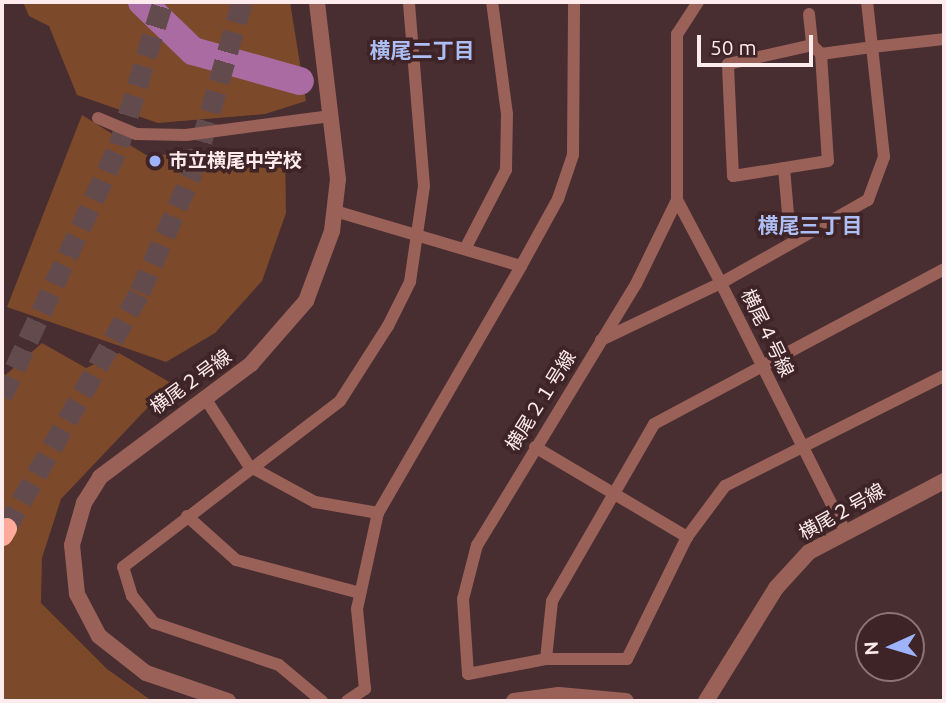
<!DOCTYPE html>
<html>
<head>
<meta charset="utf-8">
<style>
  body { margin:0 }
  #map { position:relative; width:946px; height:703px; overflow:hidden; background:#482d31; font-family:Ubuntu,"Noto Sans JP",sans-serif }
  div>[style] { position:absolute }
  .green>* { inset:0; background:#7c4a2a }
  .river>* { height:28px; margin:-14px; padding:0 14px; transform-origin:14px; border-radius:14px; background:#a96ba2 }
  .motorway-tunnel>* { height:21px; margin-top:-10.5px; transform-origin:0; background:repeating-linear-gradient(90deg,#634a4d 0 21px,transparent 0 31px) }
  .minor>* { height:12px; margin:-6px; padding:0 6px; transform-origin:6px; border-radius:6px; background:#996157 }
  .tertiary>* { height:16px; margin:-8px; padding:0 8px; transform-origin:8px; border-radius:8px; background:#996157 }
  .motorway>* { height:21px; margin:-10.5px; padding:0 10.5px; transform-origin:10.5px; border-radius:10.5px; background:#feab9b }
  .dots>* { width:19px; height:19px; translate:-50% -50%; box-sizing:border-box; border:4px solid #3e2327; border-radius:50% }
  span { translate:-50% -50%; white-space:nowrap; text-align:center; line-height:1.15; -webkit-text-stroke:7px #3e2327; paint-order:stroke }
  .poi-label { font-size:19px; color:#feebed; font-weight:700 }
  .left { translate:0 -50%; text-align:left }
  .street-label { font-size:19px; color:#feebed }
  .neighbourhood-label { font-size:21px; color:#adbef5; font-weight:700 }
  .frame { position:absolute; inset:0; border:4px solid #feebed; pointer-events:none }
  .north { position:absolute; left:855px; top:612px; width:70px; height:70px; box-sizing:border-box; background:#3e2327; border:2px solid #8b7376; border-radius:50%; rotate:266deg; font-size:19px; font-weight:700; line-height:28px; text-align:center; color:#feebed }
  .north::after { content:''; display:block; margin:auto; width:24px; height:32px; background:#9db4fd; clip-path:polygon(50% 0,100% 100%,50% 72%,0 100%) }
  .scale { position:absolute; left:697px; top:35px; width:116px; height:32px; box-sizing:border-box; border:4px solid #feebed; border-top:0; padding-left:9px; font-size:21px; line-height:24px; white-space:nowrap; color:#feebed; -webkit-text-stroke:5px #3e2327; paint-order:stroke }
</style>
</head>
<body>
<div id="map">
  <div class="green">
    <div style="clip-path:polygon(23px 2px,290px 2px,306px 101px,265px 114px,158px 123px,77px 95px,49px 26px,29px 16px)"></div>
    <div style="clip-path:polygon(82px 115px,146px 155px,285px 152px,286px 213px,262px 281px,215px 333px,166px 362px,7px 307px)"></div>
    <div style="clip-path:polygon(42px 343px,86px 368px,119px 353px,171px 383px,61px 499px,42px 558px,41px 603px,107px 669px,152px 701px,2px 701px,2px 378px)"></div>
  </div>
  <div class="river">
    <div style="left:142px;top:2px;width:71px;rotate:43.9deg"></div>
    <div style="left:193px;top:51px;width:111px;rotate:15.7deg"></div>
  </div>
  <div class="motorway-tunnel">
    <div style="left:2px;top:396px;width:277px;rotate:-65deg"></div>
    <div style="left:119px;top:145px;width:150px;rotate:-72.9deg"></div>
    <div style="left:6px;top:528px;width:271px;rotate:-60.4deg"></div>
    <div style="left:140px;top:292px;width:132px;rotate:-66.3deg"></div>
    <div style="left:193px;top:171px;width:176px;rotate:-73.8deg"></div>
  </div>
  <div class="minor">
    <div style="left:698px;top:2px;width:38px;rotate:123deg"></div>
    <div style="left:677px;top:34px;width:166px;rotate:90deg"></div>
    <div style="left:677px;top:200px;width:93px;rotate:116deg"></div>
    <div style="left:636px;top:284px;width:306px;rotate:121.3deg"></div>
    <div style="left:477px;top:545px;width:56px;rotate:104.5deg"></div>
    <div style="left:463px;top:599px;width:75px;rotate:86.2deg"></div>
    <div style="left:468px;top:674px;width:79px;rotate:-10.9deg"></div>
    <div style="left:546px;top:659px;width:81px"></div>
    <div style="left:627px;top:659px;width:136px;rotate:-63.8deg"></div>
    <div style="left:687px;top:537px;width:64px;rotate:-53.3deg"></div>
    <div style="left:725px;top:486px;width:245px;rotate:-26.7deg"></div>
    <div style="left:809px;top:14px;width:31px;rotate:84deg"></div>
    <div style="left:812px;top:45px;width:13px;rotate:45deg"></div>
    <div style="left:821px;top:54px;width:107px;rotate:86.3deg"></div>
    <div style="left:828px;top:161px;width:96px;rotate:171deg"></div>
    <div style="left:733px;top:176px;width:112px;rotate:-92.6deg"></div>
    <div style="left:728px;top:64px;width:86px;rotate:-12.7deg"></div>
    <div style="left:821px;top:54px;width:51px;rotate:-7.8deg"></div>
    <div style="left:872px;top:47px;width:45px;rotate:-96.3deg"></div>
    <div style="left:98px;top:118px;width:41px;rotate:22.8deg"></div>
    <div style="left:136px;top:134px;width:50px;rotate:1.1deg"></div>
    <div style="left:186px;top:135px;width:146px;rotate:-7.5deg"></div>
    <div style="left:784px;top:168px;width:46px;rotate:85deg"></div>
    <div style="left:335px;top:211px;width:194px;rotate:16.5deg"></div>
    <div style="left:521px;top:266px;width:77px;rotate:-61.1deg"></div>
    <div style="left:558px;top:199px;width:46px;rotate:-71.2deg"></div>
    <div style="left:573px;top:155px;width:153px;rotate:-89.6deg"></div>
    <div style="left:465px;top:249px;width:89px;rotate:-62.6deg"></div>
    <div style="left:506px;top:170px;width:56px;rotate:-89deg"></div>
    <div style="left:507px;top:114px;width:113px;rotate:-97.6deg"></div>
    <div style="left:601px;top:340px;width:133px;rotate:-25.4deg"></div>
    <div style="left:721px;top:283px;width:94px;rotate:-117.9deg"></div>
    <div style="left:205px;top:398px;width:81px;rotate:57.1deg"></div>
    <div style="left:249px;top:466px;width:75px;rotate:28.6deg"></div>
    <div style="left:315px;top:502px;width:64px;rotate:9.9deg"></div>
    <div style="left:535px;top:447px;width:177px;rotate:30.6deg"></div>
    <div style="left:187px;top:516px;width:66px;rotate:41.9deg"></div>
    <div style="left:236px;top:560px;width:128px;rotate:14.9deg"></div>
    <div style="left:845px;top:531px;width:277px;rotate:-116.6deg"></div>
    <div style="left:721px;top:283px;width:169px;rotate:-29.5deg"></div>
    <div style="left:868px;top:200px;width:46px;rotate:-69.6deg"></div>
    <div style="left:884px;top:157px;width:111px;rotate:-96.2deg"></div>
    <div style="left:872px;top:47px;width:72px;rotate:-6.3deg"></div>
    <div style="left:546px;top:659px;width:58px;rotate:-84.1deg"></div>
    <div style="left:552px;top:601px;width:204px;rotate:-60deg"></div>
    <div style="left:654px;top:424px;width:329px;rotate:-28.1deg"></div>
    <div style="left:322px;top:701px;width:56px;rotate:-140.1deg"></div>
    <div style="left:279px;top:665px;width:132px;rotate:-161.4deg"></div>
    <div style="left:154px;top:623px;width:35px;rotate:-129deg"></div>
    <div style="left:132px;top:596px;width:30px;rotate:-107deg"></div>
    <div style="left:123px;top:567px;width:273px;rotate:-37.4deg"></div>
    <div style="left:340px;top:401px;width:89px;rotate:-57.4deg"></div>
    <div style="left:388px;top:326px;width:49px;rotate:-63.4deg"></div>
    <div style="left:410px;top:282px;width:97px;rotate:-81.7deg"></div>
    <div style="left:424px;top:186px;width:185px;rotate:-94.7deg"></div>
    <div style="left:347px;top:701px;width:22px;rotate:-34deg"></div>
    <div style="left:365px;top:689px;width:80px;rotate:-95.7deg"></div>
    <div style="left:357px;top:609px;width:98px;rotate:-77.7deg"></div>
    <div style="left:378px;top:513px;width:285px;rotate:-59.9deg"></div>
  </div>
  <div class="tertiary">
    <div style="left:228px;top:701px;width:87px;rotate:-161.1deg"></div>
    <div style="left:146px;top:673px;width:60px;rotate:-141.8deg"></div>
    <div style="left:99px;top:636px;width:47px;rotate:-117.6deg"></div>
    <div style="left:77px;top:594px;width:49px;rotate:-95.8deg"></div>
    <div style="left:72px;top:545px;width:44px;rotate:-74.1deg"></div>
    <div style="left:84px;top:503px;width:31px;rotate:-58deg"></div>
    <div style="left:100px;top:477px;width:189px;rotate:-36.8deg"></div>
    <div style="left:251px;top:364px;width:84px;rotate:-48.9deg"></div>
    <div style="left:306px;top:301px;width:75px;rotate:-69.6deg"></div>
    <div style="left:332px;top:231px;width:52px;rotate:-83.4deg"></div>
    <div style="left:338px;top:179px;width:178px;rotate:-96.8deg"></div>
    <div style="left:514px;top:701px;width:45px;rotate:-7.6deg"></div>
    <div style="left:559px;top:695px;width:67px;rotate:5.1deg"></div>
    <div style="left:706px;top:701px;width:133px;rotate:-58.2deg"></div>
    <div style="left:776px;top:588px;width:49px;rotate:-47.5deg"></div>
    <div style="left:809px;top:552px;width:153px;rotate:-27.7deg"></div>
  </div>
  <div class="motorway">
    <div style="left:2px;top:535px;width:8px;rotate:-60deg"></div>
  </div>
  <div class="dots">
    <div style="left:155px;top:161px;background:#9db4fd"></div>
  </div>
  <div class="poi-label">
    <span class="left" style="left:169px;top:161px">市立横尾中学校</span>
  </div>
  <div class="street-label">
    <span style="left:767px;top:333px;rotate:64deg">横尾４号線</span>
    <span style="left:191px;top:382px;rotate:-36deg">横尾２号線</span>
    <span style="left:541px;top:401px;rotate:-58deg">横尾２１号線</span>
    <span style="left:842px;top:512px;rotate:-29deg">横尾２号線</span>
  </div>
  <div class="neighbourhood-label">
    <span style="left:422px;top:50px">横尾二丁目</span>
    <span style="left:810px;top:225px">横尾三丁目</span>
  </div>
  <div class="frame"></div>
  <div class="north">N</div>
  <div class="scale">50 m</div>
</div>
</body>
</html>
